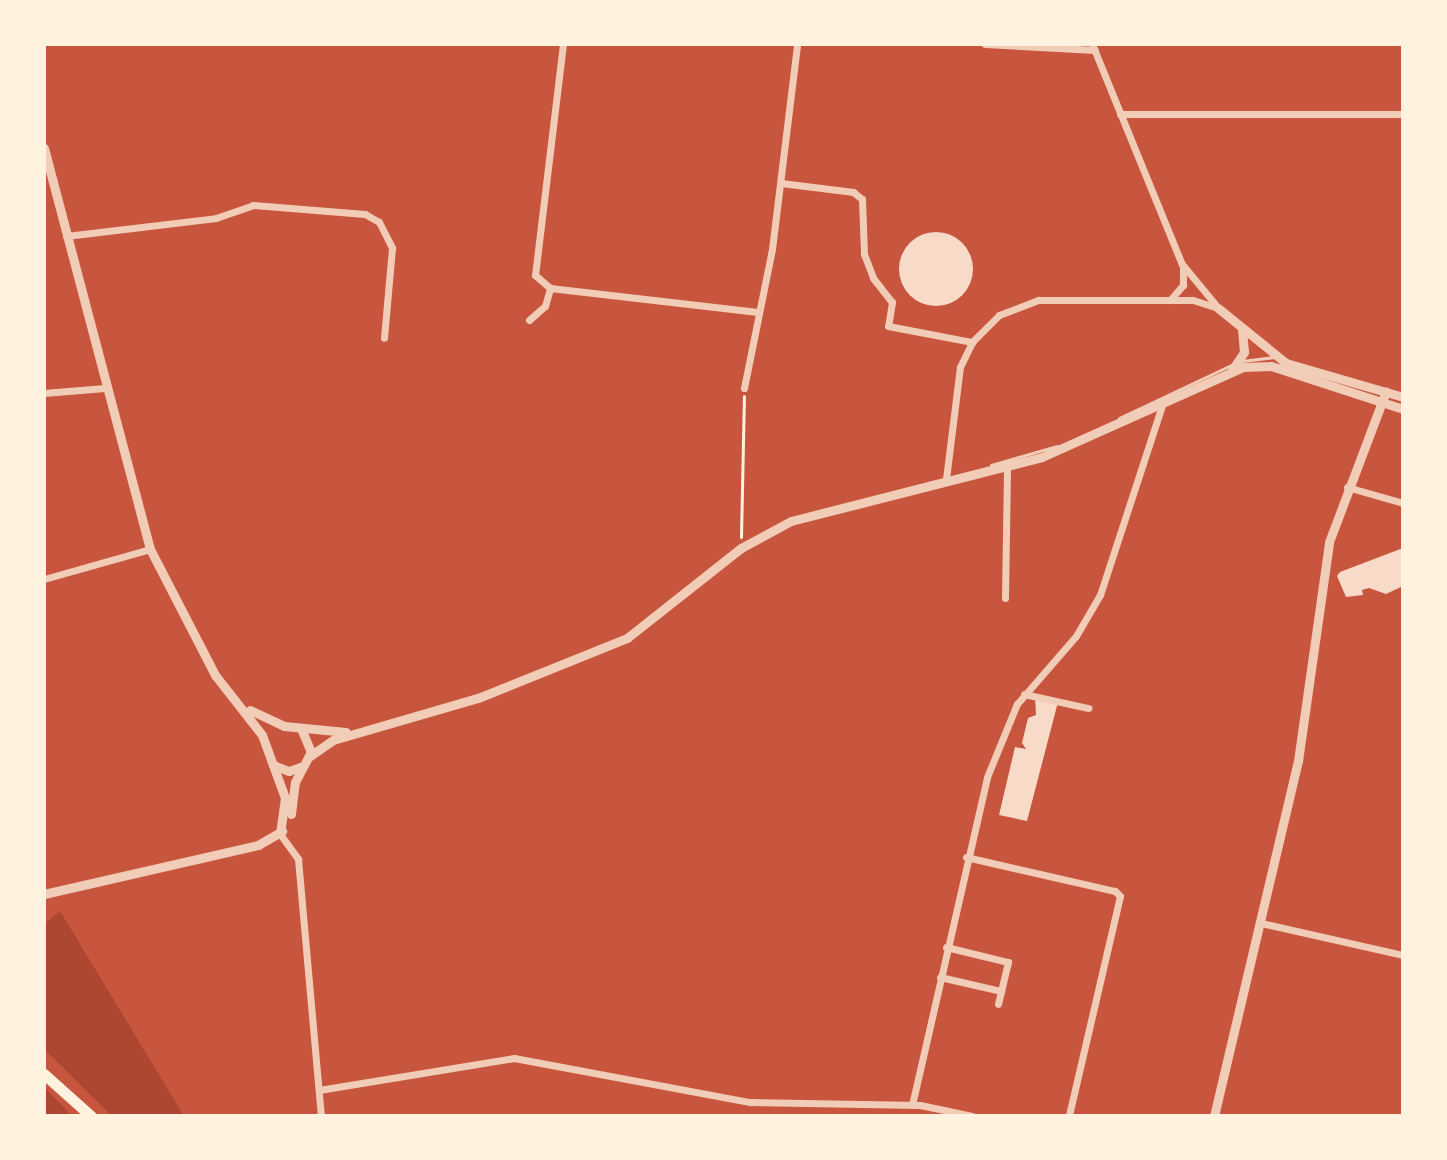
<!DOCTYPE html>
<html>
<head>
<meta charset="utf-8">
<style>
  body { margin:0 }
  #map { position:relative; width:1447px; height:1160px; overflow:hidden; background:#c8553d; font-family:Overpass,sans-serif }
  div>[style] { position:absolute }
  .green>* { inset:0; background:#ae4732 }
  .building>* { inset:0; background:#f7dbc8 }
  .round { border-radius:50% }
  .path>* { height:3px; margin:-1.5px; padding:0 1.5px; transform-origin:1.5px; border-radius:1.5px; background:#fff3e0 }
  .service>* { height:3px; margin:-1.5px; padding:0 1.5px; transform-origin:1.5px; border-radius:1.5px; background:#f1ccb7 }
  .minor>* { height:7px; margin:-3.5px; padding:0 3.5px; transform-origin:3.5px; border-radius:3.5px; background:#f1ccb7 }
  .tertiary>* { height:9px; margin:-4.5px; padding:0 4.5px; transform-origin:4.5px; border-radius:4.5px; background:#f1ccb7 }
  .primary>* { height:11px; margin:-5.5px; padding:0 5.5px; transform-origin:5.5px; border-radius:5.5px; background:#fff3e0 }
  span { translate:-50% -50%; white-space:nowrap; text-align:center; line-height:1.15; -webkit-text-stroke:8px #fff3e0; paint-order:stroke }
  .frame { position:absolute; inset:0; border:46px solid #fff3e0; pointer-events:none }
</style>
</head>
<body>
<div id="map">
  <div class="green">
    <div style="clip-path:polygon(60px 911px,184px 1116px,112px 1116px,44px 1049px,44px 924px)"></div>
    <div style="clip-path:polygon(44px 1087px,72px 1116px,44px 1116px)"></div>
  </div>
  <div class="building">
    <div class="round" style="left:899px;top:232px;width:74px;height:74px"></div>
    <div style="clip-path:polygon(1403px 548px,1403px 586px,1386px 594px,1369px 588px,1362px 590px,1363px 595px,1346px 597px,1337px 576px,1340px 572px)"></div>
    <div style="clip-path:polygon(1035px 698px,1058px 702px,1027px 821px,999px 815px,1015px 747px,1026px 749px,1022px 743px,1028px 718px,1036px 715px)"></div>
  </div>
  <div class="path">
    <div style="left:741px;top:537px;width:141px;rotate:-88.8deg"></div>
  </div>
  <div class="service">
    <div style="left:1242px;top:361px;width:32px;rotate:-7deg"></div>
    <div style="left:1119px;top:418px;width:124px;rotate:-25.3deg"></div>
    <div style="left:991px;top:465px;width:69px;rotate:-16.1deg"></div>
  </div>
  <div class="minor">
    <div style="left:563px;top:44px;width:233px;rotate:96.9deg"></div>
    <div style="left:535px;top:275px;width:20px;rotate:41deg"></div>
    <div style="left:550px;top:288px;width:209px;rotate:6.6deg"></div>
    <div style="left:985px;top:44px;width:110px;rotate:3.1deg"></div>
    <div style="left:1092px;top:44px;width:238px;rotate:67.8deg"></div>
    <div style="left:1182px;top:264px;width:52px;rotate:50.5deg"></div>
    <div style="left:1120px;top:114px;width:283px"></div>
    <div style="left:781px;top:183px;width:73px;rotate:7.1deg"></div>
    <div style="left:853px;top:192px;width:11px;rotate:38deg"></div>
    <div style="left:862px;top:199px;width:55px;rotate:87.9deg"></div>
    <div style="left:864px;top:254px;width:26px;rotate:69deg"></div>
    <div style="left:873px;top:278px;width:31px;rotate:52deg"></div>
    <div style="left:892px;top:302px;width:24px;rotate:99deg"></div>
    <div style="left:888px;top:326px;width:86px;rotate:10.8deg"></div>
    <div style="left:66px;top:236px;width:151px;rotate:-6.8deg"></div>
    <div style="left:216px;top:218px;width:39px;rotate:-19deg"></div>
    <div style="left:253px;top:205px;width:112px;rotate:4.6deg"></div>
    <div style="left:365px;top:214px;width:16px;rotate:30deg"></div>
    <div style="left:379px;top:222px;width:29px;rotate:63deg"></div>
    <div style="left:392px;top:248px;width:90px;rotate:95.1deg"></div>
    <div style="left:1170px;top:300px;width:20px;rotate:-49deg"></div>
    <div style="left:1183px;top:285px;width:19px;rotate:-90deg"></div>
    <div style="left:529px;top:320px;width:21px;rotate:-41deg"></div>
    <div style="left:545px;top:306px;width:19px;rotate:-74deg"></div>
    <div style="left:744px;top:388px;width:142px;rotate:-78.6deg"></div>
    <div style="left:772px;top:249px;width:207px;rotate:-83deg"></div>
    <div style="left:44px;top:393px;width:61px;rotate:-4.7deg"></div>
    <div style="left:946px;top:479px;width:113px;rotate:-82.9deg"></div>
    <div style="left:960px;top:367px;width:28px;rotate:-64deg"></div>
    <div style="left:972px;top:342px;width:38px;rotate:-45deg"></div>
    <div style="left:999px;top:315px;width:42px;rotate:-21deg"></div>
    <div style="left:1038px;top:300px;width:155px"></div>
    <div style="left:1193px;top:300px;width:26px;rotate:18deg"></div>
    <div style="left:1347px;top:487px;width:58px;rotate:15.9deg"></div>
    <div style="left:44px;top:579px;width:110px;rotate:-15.8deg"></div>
    <div style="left:1005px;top:598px;width:131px;rotate:-89.1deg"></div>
    <div style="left:1024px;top:694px;width:66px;rotate:12.3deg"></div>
    <div style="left:280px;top:834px;width:31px;rotate:54deg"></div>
    <div style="left:298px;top:859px;width:258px;rotate:84.9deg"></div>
    <div style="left:966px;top:857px;width:153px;rotate:12.9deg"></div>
    <div style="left:1115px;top:891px;width:7px;rotate:45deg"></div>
    <div style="left:1120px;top:896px;width:226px;rotate:103.1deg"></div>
    <div style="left:1261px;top:923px;width:146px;rotate:12.7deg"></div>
    <div style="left:946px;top:947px;width:64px;rotate:13.6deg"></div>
    <div style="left:1008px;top:962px;width:43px;rotate:103.4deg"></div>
    <div style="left:940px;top:977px;width:63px;rotate:12.9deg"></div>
    <div style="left:319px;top:1090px;width:198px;rotate:-9.3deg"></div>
    <div style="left:514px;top:1058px;width:240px;rotate:10.6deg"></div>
    <div style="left:750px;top:1102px;width:170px;rotate:1deg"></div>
    <div style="left:920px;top:1105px;width:53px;rotate:11.9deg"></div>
    <div style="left:912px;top:1105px;width:336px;rotate:-77.1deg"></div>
    <div style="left:987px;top:777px;width:79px;rotate:-67.7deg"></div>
    <div style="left:1017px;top:704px;width:90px;rotate:-49.1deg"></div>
    <div style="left:1076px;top:636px;width:48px;rotate:-59.7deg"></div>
    <div style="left:1100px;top:595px;width:203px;rotate:-71.9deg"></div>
  </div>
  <div class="tertiary">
    <div style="left:44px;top:148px;width:415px;rotate:75.2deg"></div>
    <div style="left:150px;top:549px;width:142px;rotate:62.7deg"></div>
    <div style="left:215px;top:675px;width:76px;rotate:51.9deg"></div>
    <div style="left:262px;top:735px;width:67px;rotate:69.9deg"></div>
    <div style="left:285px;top:798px;width:36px;rotate:98deg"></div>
    <div style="left:1218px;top:308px;width:87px;rotate:39deg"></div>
    <div style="left:1286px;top:363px;width:122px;rotate:16.2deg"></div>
    <div style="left:1232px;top:370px;width:22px;rotate:-56deg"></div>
    <div style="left:1244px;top:352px;width:22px;rotate:-95deg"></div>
    <div style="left:250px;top:710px;width:38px;rotate:25deg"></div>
    <div style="left:284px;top:726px;width:62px;rotate:5.5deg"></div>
    <div style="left:310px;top:756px;width:28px;rotate:-35deg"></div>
    <div style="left:333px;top:740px;width:151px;rotate:-16.2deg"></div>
    <div style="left:478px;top:698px;width:161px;rotate:-21.9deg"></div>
    <div style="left:627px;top:638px;width:145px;rotate:-38.3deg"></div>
    <div style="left:741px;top:548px;width:57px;rotate:-28.4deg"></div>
    <div style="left:791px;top:521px;width:259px;rotate:-14.3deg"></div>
    <div style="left:1042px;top:457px;width:220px;rotate:-24.1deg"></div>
    <div style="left:1243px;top:367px;width:28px;rotate:-2deg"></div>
    <div style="left:1271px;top:366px;width:139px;rotate:18deg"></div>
    <div style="left:273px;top:765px;width:17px;rotate:21deg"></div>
    <div style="left:289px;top:771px;width:15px;rotate:-20deg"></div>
    <div style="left:291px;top:814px;width:32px;rotate:-83deg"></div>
    <div style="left:295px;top:782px;width:34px;rotate:-62deg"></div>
    <div style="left:311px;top:752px;width:25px;rotate:-113deg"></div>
    <div style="left:44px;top:894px;width:220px;rotate:-12.9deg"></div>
    <div style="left:258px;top:845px;width:28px;rotate:-30deg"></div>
    <div style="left:1214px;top:1116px;width:365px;rotate:-76.7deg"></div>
    <div style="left:1298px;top:761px;width:221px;rotate:-81.9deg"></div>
    <div style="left:1329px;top:542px;width:161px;rotate:-69.3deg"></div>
  </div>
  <div class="primary">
    <div style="left:44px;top:1074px;width:63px;rotate:41.8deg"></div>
  </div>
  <div class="frame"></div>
</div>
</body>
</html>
